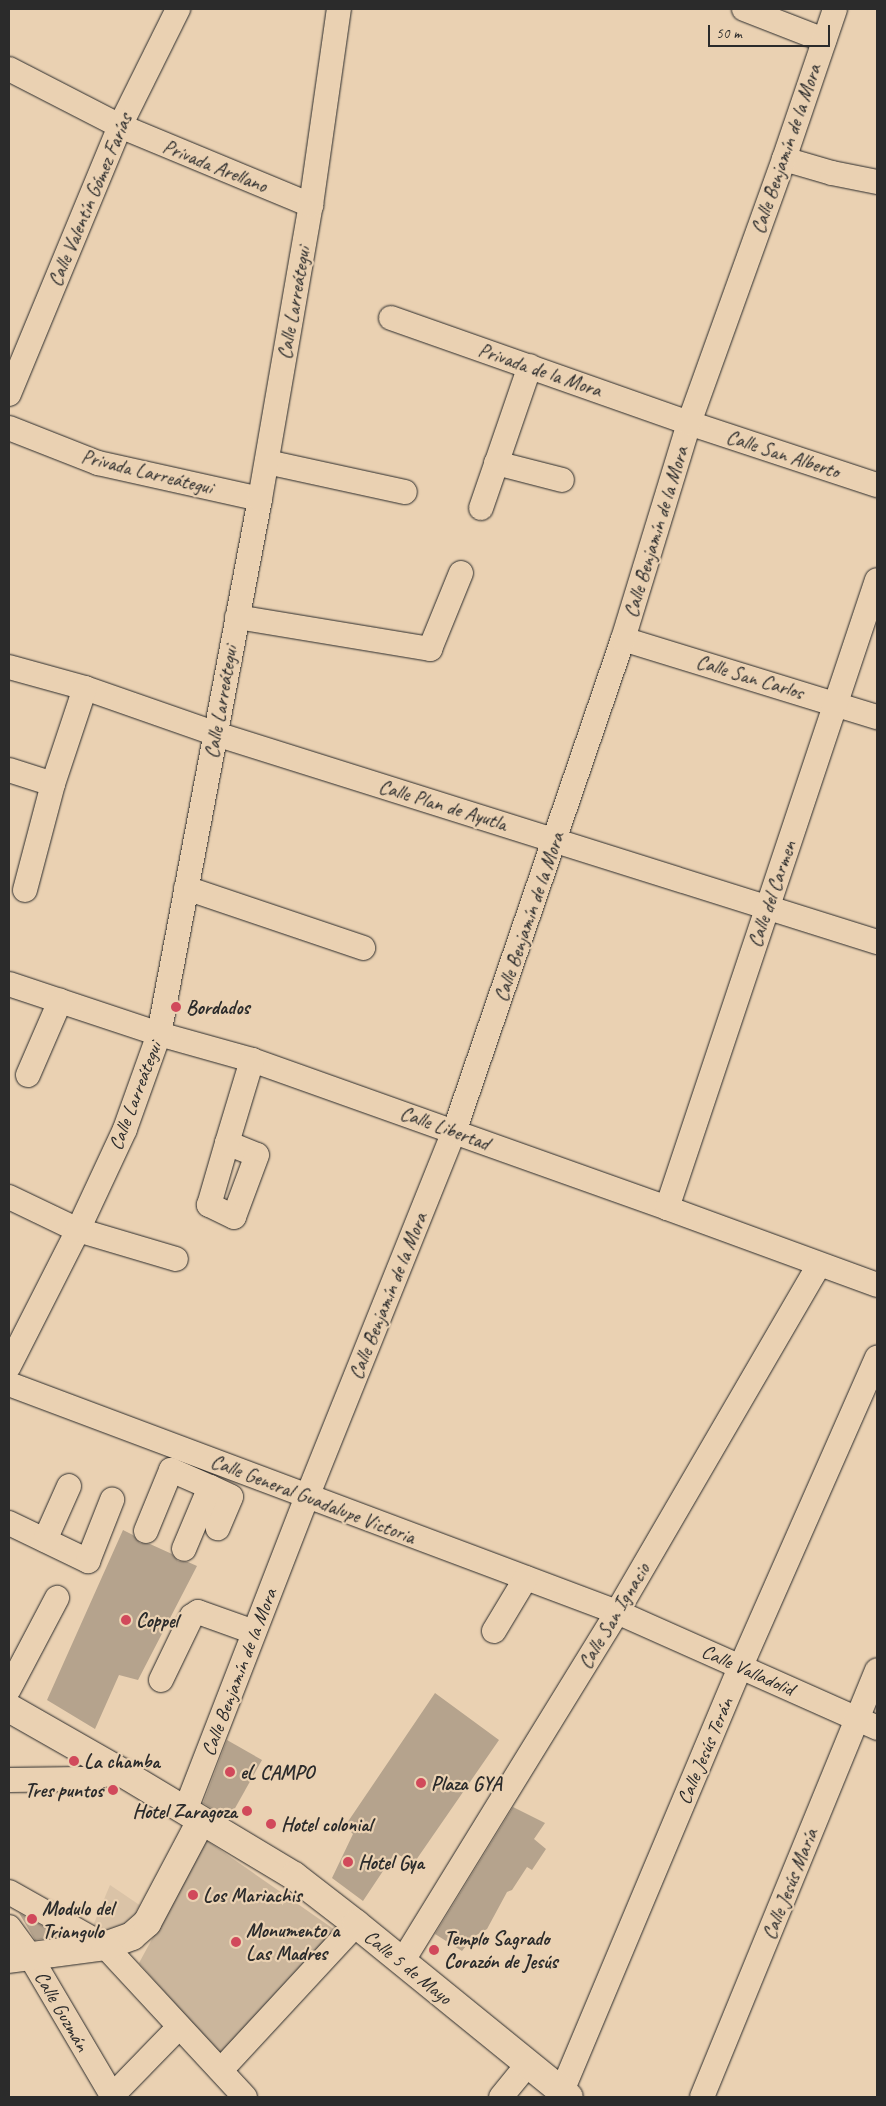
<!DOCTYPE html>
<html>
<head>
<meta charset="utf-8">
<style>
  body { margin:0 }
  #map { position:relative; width:886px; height:2106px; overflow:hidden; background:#ead1b2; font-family:Caveat,sans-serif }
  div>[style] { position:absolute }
  .built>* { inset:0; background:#dac3a7 }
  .green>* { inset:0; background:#cbb69c }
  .building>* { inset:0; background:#b5a38d }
  .roads { filter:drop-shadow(0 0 1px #2b2b2b) drop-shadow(0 0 1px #2b2b2b) }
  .minor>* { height:24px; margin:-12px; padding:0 12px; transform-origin:12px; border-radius:12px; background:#ead1b2 }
  .major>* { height:28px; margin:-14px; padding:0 14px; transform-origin:14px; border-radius:14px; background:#ead1b2 }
  .dots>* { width:14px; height:14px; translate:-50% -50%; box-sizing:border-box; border:2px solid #ead1b2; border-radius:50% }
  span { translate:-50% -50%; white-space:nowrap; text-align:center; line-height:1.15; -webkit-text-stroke:4.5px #ead1b2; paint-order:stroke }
  .street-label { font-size:20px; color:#2b2b2b }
  .poi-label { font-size:20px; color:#2b2b2b; font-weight:700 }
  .left { translate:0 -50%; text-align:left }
  .right { translate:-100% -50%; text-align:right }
  .frame { position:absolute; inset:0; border:10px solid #2b2b2b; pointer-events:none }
  .scale { position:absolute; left:708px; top:25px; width:122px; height:22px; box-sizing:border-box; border:2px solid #2b2b2b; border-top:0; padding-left:6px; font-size:15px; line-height:18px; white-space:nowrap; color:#2b2b2b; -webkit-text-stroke:4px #ead1b2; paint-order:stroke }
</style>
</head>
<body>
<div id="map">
  <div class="built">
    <div style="clip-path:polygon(110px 1885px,141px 1906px,134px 1930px,108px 1934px,92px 1928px)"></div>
  </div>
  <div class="green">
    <div style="clip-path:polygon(206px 1840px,338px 1932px,225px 2060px,139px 1963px)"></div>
  </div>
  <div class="building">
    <div style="clip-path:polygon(123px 1530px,133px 1535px,140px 1543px,150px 1544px,172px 1554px,178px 1561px,188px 1562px,197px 1566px,138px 1680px,119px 1675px,95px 1729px,47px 1700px)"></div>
    <div style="clip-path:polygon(435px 1693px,499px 1740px,414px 1863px,395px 1853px,363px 1901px,332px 1878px,353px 1834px,345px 1826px)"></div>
    <div style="clip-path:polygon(227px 1740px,262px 1760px,229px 1819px,203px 1803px)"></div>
    <div style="clip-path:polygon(513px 1807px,545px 1823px,534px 1839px,546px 1849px,532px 1870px,527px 1867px,512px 1890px,507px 1892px,487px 1929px,473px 1937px,462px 1951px,435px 1934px)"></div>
    <div style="clip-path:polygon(19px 1913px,60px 1936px,35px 1940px)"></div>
  </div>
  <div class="roads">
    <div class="minor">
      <div style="left:744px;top:9px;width:86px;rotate:21.2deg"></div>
      <div style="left:9px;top:69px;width:125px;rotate:27.2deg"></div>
      <div style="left:120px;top:126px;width:207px;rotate:22.5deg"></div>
      <div style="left:784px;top:159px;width:50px;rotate:16.3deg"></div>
      <div style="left:832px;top:173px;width:46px;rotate:11.3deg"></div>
      <div style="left:391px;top:318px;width:316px;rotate:19.4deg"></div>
      <div style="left:689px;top:423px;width:198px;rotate:18.3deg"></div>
      <div style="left:9px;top:394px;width:290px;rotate:-67.5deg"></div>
      <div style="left:120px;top:126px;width:131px;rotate:-63.6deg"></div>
      <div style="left:9px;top:428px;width:96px;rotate:21.5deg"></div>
      <div style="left:98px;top:463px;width:166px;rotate:12.5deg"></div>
      <div style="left:267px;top:462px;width:141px;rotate:12.3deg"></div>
      <div style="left:496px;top:463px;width:68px;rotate:14.4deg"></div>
      <div style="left:481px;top:508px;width:150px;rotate:-71deg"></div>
      <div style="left:237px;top:617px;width:196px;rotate:9.4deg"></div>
      <div style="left:430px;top:649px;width:82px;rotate:-67.8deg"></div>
      <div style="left:623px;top:639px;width:266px;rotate:17.1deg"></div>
      <div style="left:9px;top:667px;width:79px;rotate:15.4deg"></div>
      <div style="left:85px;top:688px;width:139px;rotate:19.3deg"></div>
      <div style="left:216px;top:734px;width:693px;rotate:17.47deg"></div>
      <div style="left:9px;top:770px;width:46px;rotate:17.7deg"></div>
      <div style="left:186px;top:888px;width:187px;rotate:18.7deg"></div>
      <div style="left:25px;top:890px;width:110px;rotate:-75.2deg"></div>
      <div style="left:53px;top:784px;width:101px;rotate:-71.6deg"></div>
      <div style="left:9px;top:984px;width:158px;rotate:18.4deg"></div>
      <div style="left:159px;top:1034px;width:97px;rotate:15.6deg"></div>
      <div style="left:252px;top:1060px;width:441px;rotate:19.6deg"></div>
      <div style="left:667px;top:1208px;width:224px;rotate:20.1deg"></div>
      <div style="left:28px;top:1075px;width:81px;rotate:-66.6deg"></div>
      <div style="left:227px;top:1143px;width:32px;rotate:22deg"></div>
      <div style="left:257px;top:1155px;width:66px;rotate:110.4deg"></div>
      <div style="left:234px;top:1217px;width:28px;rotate:-154deg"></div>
      <div style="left:209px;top:1205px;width:65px;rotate:-73.8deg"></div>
      <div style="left:227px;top:1143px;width:87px;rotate:-73.2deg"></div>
      <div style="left:9px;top:1197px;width:76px;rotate:25.6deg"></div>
      <div style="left:78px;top:1230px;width:102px;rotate:16.5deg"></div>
      <div style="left:667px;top:1208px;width:662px;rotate:-71.51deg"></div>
      <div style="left:9px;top:1366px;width:153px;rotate:-63.1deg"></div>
      <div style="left:78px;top:1230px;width:111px;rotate:-65deg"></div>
      <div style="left:125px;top:1129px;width:101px;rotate:-70.3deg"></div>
      <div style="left:159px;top:1034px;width:544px;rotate:-79.31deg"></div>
      <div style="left:260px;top:499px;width:298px;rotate:-80.2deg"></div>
      <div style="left:311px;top:205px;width:198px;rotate:-81.9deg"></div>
      <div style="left:9px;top:1384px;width:649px;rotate:20.56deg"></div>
      <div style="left:617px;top:1612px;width:285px;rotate:24deg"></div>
      <div style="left:210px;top:1487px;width:23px;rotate:25deg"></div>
      <div style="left:231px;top:1497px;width:34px;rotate:113deg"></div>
      <div style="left:9px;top:1523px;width:88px;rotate:25.7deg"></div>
      <div style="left:88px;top:1561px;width:66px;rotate:-68.5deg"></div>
      <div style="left:146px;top:1531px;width:66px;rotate:-67.7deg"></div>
      <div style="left:171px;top:1470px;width:43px;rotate:23.6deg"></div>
      <div style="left:210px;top:1487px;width:67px;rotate:112.8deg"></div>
      <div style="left:45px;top:1540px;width:59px;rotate:-66deg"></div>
      <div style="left:494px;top:1631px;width:62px;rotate:-58.9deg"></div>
      <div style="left:161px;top:1680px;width:71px;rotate:-64.2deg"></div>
      <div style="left:192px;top:1616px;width:7px;rotate:-34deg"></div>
      <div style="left:198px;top:1612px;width:59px;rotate:19.7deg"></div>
      <div style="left:9px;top:1689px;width:103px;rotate:-62.2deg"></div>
      <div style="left:9px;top:1780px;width:73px;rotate:-0.8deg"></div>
      <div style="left:82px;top:1779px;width:40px;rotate:-10deg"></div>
      <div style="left:185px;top:1811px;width:337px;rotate:-68.8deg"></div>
      <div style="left:307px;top:1497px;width:393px;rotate:-68.1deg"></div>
      <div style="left:454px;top:1132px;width:521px;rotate:-71.08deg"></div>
      <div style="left:623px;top:639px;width:226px;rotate:-73deg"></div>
      <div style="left:689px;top:423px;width:281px;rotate:-70.2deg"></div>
      <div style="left:784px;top:159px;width:158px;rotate:-71.2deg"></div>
      <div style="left:9px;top:1892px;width:110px;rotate:29.4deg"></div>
      <div style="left:105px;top:1946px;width:206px;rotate:47.2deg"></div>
      <div style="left:9px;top:1927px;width:36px;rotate:54deg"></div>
      <div style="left:30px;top:1956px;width:164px;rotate:59.5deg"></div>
      <div style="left:402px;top:1962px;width:411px;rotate:-58.4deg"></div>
      <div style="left:617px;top:1612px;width:402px;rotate:-59.8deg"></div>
      <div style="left:221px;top:2070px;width:199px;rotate:-47.2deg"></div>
      <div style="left:562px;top:2091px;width:461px;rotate:-67.2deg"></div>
      <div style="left:741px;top:1666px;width:337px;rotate:-66.2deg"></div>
      <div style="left:111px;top:2097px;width:96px;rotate:-45.8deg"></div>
      <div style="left:501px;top:2097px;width:43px;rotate:-50.7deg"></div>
      <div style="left:702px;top:2097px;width:461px;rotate:-67.7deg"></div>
    </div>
    <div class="major">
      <div style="left:9px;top:1708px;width:129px;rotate:29.7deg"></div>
      <div style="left:121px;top:1772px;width:202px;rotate:31deg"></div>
      <div style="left:294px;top:1876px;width:78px;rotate:37.7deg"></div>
      <div style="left:356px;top:1924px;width:274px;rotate:39.1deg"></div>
      <div style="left:9px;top:1959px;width:97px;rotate:-7.7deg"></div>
      <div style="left:105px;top:1946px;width:29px;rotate:-20deg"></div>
      <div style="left:132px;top:1936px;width:20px;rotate:-41deg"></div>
      <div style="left:147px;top:1923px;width:115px;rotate:-62.1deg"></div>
    </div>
  </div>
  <div class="dots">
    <div style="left:176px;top:1007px;background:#d1495b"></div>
    <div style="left:126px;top:1620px;background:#d1495b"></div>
    <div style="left:74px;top:1761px;background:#d1495b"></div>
    <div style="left:230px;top:1772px;background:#d1495b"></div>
    <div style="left:421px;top:1783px;background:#d1495b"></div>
    <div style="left:113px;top:1790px;background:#d1495b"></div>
    <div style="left:247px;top:1811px;background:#d1495b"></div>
    <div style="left:271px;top:1824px;background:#d1495b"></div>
    <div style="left:348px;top:1862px;background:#d1495b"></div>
    <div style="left:193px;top:1895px;background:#d1495b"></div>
    <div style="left:32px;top:1919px;background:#d1495b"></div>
    <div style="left:236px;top:1942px;background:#d1495b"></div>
    <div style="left:434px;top:1950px;background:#d1495b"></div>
  </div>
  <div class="street-label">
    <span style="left:786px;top:149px;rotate:-71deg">Calle Benjamín de la Mora</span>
    <span style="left:215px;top:166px;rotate:22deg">Privada Arellano</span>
    <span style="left:90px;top:200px;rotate:-67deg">Calle Valentín Gómez Farías</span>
    <span style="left:294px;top:303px;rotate:-80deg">Calle Larreátegui</span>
    <span style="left:540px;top:370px;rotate:19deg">Privada de la Mora</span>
    <span style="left:783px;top:454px;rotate:18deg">Calle San Alberto</span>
    <span style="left:147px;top:472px;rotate:14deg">Privada Larreátegui</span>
    <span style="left:656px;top:532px;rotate:-73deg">Calle Benjamín de la Mora</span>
    <span style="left:750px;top:677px;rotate:17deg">Calle San Carlos</span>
    <span style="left:221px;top:702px;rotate:-80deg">Calle Larreátegui</span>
    <span style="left:443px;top:805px;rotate:17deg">Calle Plan de Ayutla</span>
    <span style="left:772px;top:894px;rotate:-71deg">Calle del Carmen</span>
    <span style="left:529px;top:917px;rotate:-71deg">Calle Benjamín de la Mora</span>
    <span style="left:135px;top:1096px;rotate:-69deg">Calle Larreátegui</span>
    <span style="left:445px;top:1128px;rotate:20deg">Calle Libertad</span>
    <span style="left:388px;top:1296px;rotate:-68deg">Calle Benjamín de la Mora</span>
    <span style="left:313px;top:1499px;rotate:21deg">Calle General Guadalupe Victoria</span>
    <span style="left:614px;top:1616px;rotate:-59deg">Calle San Ignacio</span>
    <span style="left:748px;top:1670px;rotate:24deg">Calle Valladolid</span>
    <span style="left:239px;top:1672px;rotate:-69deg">Calle Benjamín de la Mora</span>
    <span style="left:705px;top:1751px;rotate:-67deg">Calle Jesús Terán</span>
    <span style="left:790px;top:1884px;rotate:-68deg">Calle Jesús María</span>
    <span style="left:408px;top:1967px;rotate:39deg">Calle 5 de Mayo</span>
    <span style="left:62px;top:2011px;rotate:60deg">Calle Guzmán</span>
  </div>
  <div class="poi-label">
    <span class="left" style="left:186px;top:1007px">Bordados</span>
    <span class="left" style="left:136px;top:1620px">Coppel</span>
    <span class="left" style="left:84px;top:1761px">La chamba</span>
    <span class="left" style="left:240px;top:1772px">eL CAMPO</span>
    <span class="left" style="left:431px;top:1783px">Plaza GYA</span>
    <span class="right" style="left:103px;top:1790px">Tres puntos</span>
    <span class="right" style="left:237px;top:1811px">Hotel Zaragoza</span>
    <span class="left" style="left:281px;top:1824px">Hotel colonial</span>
    <span class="left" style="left:358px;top:1862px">Hotel Gya</span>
    <span class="left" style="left:203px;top:1895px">Los Mariachis</span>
    <span class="left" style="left:42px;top:1920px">Modulo del<br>Triangulo</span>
    <span class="left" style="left:246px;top:1942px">Monumento a<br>Las Madres</span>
    <span class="left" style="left:444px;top:1950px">Templo Sagrado<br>Corazón de Jesús</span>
  </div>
  <div class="frame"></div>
  <div class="scale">50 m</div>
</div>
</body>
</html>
